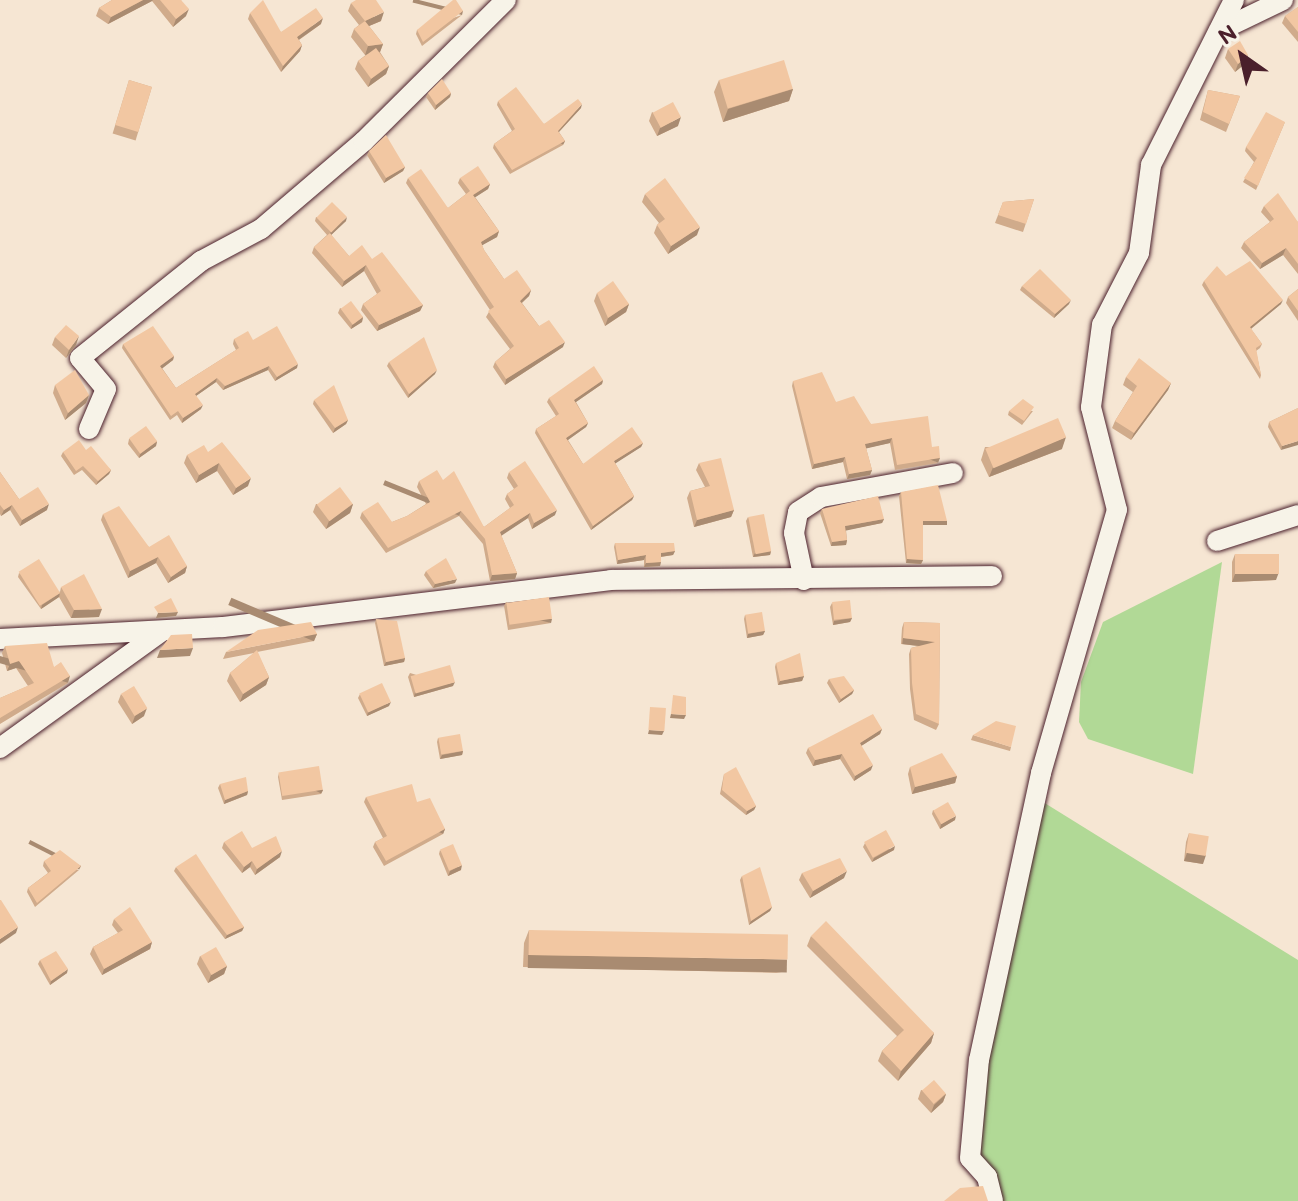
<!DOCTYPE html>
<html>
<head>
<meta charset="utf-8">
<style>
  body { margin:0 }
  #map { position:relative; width:1298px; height:1201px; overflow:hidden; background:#f6e6d3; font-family:"Balsamiq Sans",sans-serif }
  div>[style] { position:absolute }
  .green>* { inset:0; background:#b1d996 }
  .roads { filter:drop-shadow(0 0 2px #4a1f2b) drop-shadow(0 0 2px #4a1f2b) }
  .street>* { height:20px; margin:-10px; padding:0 10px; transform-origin:10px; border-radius:10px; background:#f7f3e8 }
  .wall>* { inset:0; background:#d0ab8b; transform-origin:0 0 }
  .shaded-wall>* { inset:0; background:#a98b71; transform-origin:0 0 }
  .building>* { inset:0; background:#f2c7a2; transform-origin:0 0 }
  span { translate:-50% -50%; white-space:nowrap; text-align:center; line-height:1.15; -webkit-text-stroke:6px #f7f3e8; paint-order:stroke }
  .north { position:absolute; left:1202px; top:16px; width:80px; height:80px; -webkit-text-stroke:6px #f7f3e8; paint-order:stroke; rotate:326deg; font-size:22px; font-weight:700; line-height:32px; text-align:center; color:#4a1f2b }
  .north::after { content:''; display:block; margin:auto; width:28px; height:36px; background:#4a1f2b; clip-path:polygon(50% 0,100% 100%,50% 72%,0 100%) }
</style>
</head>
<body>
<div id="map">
  <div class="green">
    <div style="clip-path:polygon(1222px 562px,1193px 774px,1088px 739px,1079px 722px,1081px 682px,1103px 622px)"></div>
    <div style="clip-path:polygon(1035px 797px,1298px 960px,1298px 1201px,993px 1201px,970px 1158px)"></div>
  </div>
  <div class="roads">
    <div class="street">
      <div style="left:1219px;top:31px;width:71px;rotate:-25.8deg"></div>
      <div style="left:89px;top:429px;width:43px;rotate:-67deg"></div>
      <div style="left:106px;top:389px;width:40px;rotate:-130deg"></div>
      <div style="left:80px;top:358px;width:155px;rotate:-38.7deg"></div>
      <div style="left:201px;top:261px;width:68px;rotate:-28.1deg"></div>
      <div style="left:261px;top:229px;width:135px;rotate:-40.5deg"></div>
      <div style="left:364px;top:141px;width:200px;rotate:-44.8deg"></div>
      <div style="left:1217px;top:541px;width:85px;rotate:-17.8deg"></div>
      <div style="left:804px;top:580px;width:48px;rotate:-102deg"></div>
      <div style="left:794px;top:533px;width:21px;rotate:-79deg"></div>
      <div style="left:798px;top:512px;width:27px;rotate:-33deg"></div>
      <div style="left:821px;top:497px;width:134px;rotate:-10.3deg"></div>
      <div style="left:0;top:639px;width:223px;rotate:-3.1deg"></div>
      <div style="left:223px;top:627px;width:391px;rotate:-6.9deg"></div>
      <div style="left:611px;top:580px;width:381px;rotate:-0.6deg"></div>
      <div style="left:0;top:748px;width:200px;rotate:-35.8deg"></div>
      <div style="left:993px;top:1201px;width:25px;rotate:-104deg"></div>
      <div style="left:987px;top:1177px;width:25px;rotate:-132deg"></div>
      <div style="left:970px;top:1158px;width:98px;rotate:-84.8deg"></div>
      <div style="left:979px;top:1060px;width:294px;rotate:-77.8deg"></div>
      <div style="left:1041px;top:773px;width:274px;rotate:-73.9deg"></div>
      <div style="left:1117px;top:510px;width:106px;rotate:-104.2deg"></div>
      <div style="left:1091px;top:407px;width:83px;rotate:-82.4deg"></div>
      <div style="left:1102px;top:325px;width:81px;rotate:-62.8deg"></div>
      <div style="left:1139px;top:253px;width:89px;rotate:-82.2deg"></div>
      <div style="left:1151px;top:165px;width:185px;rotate:-63.3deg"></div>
    </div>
  </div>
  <div class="wall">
    <div style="clip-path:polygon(112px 0,181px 0,186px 16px,173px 27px,152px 1px,108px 24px,96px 16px,99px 8px)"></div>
    <div style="clip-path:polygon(351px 3px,381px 21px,369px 26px,383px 44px,380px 52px,389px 66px,386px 74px,368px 87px,355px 69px,358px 61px,367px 54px,365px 55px,351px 37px,354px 29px,359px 25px,348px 11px)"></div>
    <div style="clip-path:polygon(1298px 7px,1298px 42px,1282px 23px,1285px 16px)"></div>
    <div style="clip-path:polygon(250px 13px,281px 32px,321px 24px,299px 40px,302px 45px,300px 51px,281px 72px,248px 19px)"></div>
    <div style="clip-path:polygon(462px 15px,422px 46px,416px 34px,417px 30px)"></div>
    <div style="clip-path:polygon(1228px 49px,1246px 63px,1235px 72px,1225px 58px)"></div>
    <div style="left:129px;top:80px;width:24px;height:56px;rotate:17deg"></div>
    <div style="clip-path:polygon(719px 80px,793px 89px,789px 101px,723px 122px,714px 92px)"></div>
    <div style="clip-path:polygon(1208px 90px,1240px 96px,1226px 132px,1200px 120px)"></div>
    <div style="clip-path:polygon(428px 93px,451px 93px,450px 97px,435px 110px,426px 97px)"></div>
    <div style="clip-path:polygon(498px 101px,544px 124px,581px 108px,559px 132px,565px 141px,563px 145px,510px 174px,493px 148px,494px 144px,512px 131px,497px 105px)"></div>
    <div style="clip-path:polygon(652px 112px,678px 126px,657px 136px,649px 121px)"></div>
    <div style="clip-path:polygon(1285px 122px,1256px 190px,1243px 182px,1254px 162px,1245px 151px,1246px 147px)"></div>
    <div style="clip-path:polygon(369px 151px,405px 167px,403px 171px,384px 183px,367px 155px)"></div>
    <div style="clip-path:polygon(408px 178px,448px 208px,466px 194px,458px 183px,460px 178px,490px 184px,488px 189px,475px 197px,499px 231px,497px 237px,482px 245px,484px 250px,504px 279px,531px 290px,529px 296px,522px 303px,539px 326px,563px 347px,505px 385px,493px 367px,495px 362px,510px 349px,486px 317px,490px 310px,406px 183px)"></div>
    <div style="clip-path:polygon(645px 194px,697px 235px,668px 254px,654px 233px,657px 225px,659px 223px,642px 202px)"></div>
    <div style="clip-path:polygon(1034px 199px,1023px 232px,995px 223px,1003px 202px)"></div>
    <div style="clip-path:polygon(1264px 206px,1298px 222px,1298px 274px,1283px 255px,1260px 269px,1241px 248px,1244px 242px,1270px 222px,1261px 212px)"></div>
    <div style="clip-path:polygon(316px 217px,346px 221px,331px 235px,349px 256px,372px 259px,423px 305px,420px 311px,377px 331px,361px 310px,363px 304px,377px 294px,364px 271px,342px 287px,312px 253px,314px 247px,327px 235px,315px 221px)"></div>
    <div style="clip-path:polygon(1226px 276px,1281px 304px,1251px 329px,1262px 344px,1260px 348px,1256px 351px,1261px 375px,1260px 379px,1202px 285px,1204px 281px)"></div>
    <div style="clip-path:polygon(1022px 286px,1069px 304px,1054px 318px,1020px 290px)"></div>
    <div style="clip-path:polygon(1298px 289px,1298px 321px,1286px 303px,1288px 297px)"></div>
    <div style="clip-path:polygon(597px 293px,629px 304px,626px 312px,605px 326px,594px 301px)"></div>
    <div style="clip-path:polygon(340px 308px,363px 317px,362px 322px,351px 329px,338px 313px)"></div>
    <div style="clip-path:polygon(55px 337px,76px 345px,66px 358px,52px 345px)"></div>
    <div style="clip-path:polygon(234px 339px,253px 340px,297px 368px,275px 381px,268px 370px,223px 390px,216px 382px,196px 396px,201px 409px,182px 423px,177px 415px,170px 420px,122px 348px,123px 344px,174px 356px,173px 360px,162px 368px,176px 388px,236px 350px,233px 344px)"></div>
    <div style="clip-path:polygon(389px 362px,435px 374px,408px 398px,387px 366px)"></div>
    <div style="clip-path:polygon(1126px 377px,1171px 383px,1168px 390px,1131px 440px,1112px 428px,1115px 421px,1133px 392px,1123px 385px)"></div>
    <div style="clip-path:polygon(603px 380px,602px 384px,576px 402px,588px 423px,586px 427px,568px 440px,583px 464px,643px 443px,641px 447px,615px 463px,634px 496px,632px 500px,591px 530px,535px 433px,536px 429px,556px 416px,547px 402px,549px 398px)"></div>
    <div style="clip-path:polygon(793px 381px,836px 402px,871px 424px,938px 463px,895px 470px,890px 443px,866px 448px,872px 470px,870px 475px,847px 479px,843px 462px,812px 469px,792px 386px)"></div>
    <div style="clip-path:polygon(55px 385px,89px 395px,86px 403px,65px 420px,53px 393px)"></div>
    <div style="clip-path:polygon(314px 400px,348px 420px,346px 424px,333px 433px,313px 404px)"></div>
    <div style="clip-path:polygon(1298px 408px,1281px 450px,1268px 427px,1269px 422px)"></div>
    <div style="clip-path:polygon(1009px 411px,1033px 411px,1022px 425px,1008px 415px)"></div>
    <div style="clip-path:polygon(129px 439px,157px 441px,156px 446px,139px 458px,128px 444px)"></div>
    <div style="clip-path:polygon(985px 447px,1062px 449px,989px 477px,981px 460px)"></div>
    <div style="clip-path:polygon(86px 450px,111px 470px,109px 474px,96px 485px,82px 470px,74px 475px,61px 456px,63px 452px)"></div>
    <div style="clip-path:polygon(208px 452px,248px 486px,233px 495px,217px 471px,196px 483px,184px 463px,187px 455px)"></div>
    <div style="clip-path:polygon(699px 463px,734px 510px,731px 517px,694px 527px,687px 498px,690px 491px,705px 487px,696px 470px)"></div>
    <div style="clip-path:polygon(0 472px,19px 499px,47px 510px,20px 526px,10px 510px,1px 516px,0 514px)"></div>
    <div style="clip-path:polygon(509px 472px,555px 515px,532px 529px,528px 518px,501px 535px,517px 573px,515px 579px,490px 581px,483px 544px,459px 516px,386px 553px,360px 518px,362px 512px,392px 522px,407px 516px,426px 504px,417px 487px,419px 481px,443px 480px,484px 527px,510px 508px,505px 499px,507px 494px,514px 489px,507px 478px)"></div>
    <div style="clip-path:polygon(901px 492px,947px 521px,946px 525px,923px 525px,923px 560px,921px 564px,906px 563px,899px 496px)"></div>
    <div style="clip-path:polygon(316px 504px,353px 504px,350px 513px,326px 529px,313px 512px)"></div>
    <div style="clip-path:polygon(822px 509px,884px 519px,882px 523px,846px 530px,847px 540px,846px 545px,831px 546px,820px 513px)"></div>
    <div style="clip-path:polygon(103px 514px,149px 547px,187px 566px,185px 573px,168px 583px,156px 563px,128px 578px,101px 520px)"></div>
    <div style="clip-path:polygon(748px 517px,771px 551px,770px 555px,753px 557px,746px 521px)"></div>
    <div style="clip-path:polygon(615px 543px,675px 551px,673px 555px,661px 557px,660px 566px,644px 567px,644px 560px,617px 564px,614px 547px)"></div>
    <div style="clip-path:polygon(1235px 554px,1276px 580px,1232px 582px,1232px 562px)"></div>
    <div style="clip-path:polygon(426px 571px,455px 583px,433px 588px,424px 575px)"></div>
    <div style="clip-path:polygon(19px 573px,60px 592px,61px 587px,99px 617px,71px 618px,59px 597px,41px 609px,18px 577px)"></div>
    <div style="clip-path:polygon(506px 602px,551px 623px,508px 630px,504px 606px)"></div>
    <div style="clip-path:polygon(832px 603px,852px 618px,850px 622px,833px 625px,830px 607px)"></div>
    <div style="clip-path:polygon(745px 615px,765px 631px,763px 635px,747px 638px,744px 619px)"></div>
    <div style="clip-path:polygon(376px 619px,405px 658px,404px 662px,384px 666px,375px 623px)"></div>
    <div style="clip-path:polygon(904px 622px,940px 623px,939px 724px,936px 730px,914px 720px,910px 689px,909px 654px,911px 648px,918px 646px,901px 644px,902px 628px)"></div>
    <div style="clip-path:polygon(317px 634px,314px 641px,257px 652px,269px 677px,266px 685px,240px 702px,227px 681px,230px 673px,254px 653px,223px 659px,226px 652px)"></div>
    <div style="clip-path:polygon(5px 646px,54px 667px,68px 683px,0 724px,0 698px,28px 686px,16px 668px,7px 671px,2px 653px)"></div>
    <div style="clip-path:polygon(776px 663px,804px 676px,802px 681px,778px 685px,775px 667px)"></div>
    <div style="clip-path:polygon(410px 673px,453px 686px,414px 697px,408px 677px)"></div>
    <div style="clip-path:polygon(829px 679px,854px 690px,852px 694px,839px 703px,827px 683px)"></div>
    <div style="clip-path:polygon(121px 694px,144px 716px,132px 724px,118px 702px)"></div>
    <div style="clip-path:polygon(360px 694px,389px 706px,367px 716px,358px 698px)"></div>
    <div style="clip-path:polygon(882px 729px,880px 734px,861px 746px,871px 770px,854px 781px,840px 759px,813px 766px,806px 753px,808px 748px)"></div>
    <div style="clip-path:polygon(973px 735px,1011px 747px,1010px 751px,971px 740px)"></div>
    <div style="clip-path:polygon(438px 738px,463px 751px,462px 755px,440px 759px,437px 742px)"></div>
    <div style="clip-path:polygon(910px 767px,957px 776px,955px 783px,912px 794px,908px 774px)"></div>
    <div style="clip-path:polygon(279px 773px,323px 790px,321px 794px,282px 800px,278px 777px)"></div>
    <div style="clip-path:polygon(724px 774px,756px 806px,754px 810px,746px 815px,720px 794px)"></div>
    <div style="clip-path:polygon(220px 784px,248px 791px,247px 795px,224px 804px,218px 788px)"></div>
    <div style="clip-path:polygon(366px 797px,445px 829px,443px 834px,384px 866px,373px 847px,375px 842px,383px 838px,364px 802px)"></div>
    <div style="clip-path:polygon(933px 810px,955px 820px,940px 829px,932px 814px)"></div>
    <div style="clip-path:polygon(1189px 833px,1203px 864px,1184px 861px,1186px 842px)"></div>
    <div style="clip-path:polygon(224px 842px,252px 848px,280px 857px,255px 875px,250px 867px,242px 873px,222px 848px)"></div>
    <div style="clip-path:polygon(865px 843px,894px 850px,872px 862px,863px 847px)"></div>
    <div style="clip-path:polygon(440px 850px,461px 870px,448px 876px,439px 854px)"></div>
    <div style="clip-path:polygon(44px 861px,79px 870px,35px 907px,27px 892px,28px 888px,48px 873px,43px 866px)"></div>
    <div style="clip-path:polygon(176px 867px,244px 927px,242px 931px,225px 939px,174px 871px)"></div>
    <div style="clip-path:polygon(802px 873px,844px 878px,810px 898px,799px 880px)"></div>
    <div style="clip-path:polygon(742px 876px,772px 907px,770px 911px,749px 925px,740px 880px)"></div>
    <div style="clip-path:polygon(114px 919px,152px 942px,150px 949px,102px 975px,90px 954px,93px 947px,118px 933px,112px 925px)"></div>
    <div style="clip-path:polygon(529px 930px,782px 973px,523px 967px,524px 943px)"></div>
    <div style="clip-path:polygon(811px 936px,934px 1033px,931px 1043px,898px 1081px,878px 1061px,882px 1051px,897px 1036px,807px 946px)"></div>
    <div style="clip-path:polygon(200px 956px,227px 966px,224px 974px,208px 983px,197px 964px)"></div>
    <div style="clip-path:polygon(40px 960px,67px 973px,50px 985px,38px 964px)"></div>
    <div style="clip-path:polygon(921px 1090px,946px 1094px,943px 1102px,931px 1113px,918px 1099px)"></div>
  </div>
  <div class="shaded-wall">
    <div style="clip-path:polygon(143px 0,153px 0,152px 1px,108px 24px,111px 17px)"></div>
    <div style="clip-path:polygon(189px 9px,186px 16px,173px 27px,176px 19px)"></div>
    <div style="left:463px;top:11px;width:4px;height:51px;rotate:104deg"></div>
    <div style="clip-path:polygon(384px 12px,381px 21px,362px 29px,365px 21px)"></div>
    <div style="clip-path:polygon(323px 18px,321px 24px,294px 43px,297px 37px)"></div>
    <div style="clip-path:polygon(383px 44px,380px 52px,365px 55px,368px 46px)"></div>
    <div style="clip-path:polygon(302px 45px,300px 51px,281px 72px,283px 66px)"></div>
    <div style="clip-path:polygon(1248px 55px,1246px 63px,1235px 72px,1238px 64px)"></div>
    <div style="clip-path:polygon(389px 66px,386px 74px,368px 87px,371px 79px)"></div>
    <div style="clip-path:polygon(793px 89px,789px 101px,723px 122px,728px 109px)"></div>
    <div style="clip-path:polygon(451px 93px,450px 97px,435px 110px,436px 105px)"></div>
    <div style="clip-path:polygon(582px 104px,581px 108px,556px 135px,558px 131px)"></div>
    <div style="clip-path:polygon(681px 117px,678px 126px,657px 136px,660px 128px)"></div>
    <div style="left:565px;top:141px;width:4px;height:60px;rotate:117deg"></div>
    <div style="clip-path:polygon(405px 167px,403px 171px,384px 183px,386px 178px)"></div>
    <div style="clip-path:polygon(490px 184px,488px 189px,471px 200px,473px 195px)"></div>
    <div style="clip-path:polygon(347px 217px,346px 221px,329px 237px,330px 233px)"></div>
    <div style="clip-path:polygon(700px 227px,697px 235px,668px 254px,671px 246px)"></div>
    <div style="clip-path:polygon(499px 231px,497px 237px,479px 247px,481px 242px)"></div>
    <div style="clip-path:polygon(1286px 248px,1283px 255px,1260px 269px,1262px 263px)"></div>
    <div style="clip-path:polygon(366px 265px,364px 271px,342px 287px,344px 281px)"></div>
    <div style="clip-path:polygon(531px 290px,529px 296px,518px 306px,520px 301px)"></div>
    <div style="clip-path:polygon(1071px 300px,1069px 304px,1054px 318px,1055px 314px)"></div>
    <div style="clip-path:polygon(1283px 300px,1281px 304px,1248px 331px,1250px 327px)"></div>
    <div style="clip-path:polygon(629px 304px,626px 312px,605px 326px,608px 318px)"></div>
    <div style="clip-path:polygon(423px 305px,420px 311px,377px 331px,379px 325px)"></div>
    <div style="clip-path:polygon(363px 317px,362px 322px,351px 329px,352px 325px)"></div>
    <div style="clip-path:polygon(79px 336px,76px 345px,66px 358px,69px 350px)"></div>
    <div style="clip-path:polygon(565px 342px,563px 347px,505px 385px,506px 379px)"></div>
    <div style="clip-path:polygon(174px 356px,173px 360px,159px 371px,160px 366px)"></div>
    <div style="clip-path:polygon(298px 364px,297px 368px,275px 381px,277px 377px)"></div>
    <div style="clip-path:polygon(269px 366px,268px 370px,223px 390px,225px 386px)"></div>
    <div style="clip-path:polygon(437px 370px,435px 374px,408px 398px,409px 394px)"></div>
    <div style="clip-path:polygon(217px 378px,216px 382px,193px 398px,195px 394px)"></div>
    <div style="clip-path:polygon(603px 380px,602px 384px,573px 404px,574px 400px)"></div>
    <div style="clip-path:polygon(1171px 383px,1168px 390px,1131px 440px,1134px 433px)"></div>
    <div style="clip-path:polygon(89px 395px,86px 403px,65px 420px,68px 413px)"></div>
    <div style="clip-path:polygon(203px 405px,201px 409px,182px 423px,183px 418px)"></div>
    <div style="clip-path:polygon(348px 420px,346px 424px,333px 433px,335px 428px)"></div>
    <div style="clip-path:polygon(588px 423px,586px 427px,565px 442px,566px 438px)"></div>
    <div style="clip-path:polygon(1066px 437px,1062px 449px,989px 477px,994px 465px)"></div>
    <div style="clip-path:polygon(892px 438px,890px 443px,864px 449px,865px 444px)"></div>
    <div style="clip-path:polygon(157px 441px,156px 446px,139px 458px,140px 454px)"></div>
    <div style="clip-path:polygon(1298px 441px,1298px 445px,1281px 450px,1282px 446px)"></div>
    <div style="clip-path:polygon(643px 443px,641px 447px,613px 465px,614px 461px)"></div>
    <div style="clip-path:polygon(845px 457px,843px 462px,812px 469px,814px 464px)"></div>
    <div style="left:940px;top:458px;width:5px;height:44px;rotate:112deg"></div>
    <div style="clip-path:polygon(219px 463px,217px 471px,196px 483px,199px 475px)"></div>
    <div style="clip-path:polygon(111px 470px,109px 474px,96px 485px,98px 481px)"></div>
    <div style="clip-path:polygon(872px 470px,870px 475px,847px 479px,849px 474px)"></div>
    <div style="clip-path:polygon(251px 478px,248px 486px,233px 495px,236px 488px)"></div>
    <div style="clip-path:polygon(634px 496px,632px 500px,591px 530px,593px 526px)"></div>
    <div style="clip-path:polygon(49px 504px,47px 510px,20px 526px,22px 520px)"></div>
    <div style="clip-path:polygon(353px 504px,350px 513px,326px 529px,329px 521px)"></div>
    <div style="clip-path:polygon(12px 505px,10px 510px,1px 516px,4px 510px)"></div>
    <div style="clip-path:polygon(557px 510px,555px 515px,532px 529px,534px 523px)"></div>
    <div style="clip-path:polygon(734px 510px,731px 517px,694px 527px,697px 520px)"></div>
    <div style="left:461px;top:511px;width:5px;height:82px;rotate:112deg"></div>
    <div style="clip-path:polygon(530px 513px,528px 518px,498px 538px,500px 532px)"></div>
    <div style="clip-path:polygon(884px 519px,882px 523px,844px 531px,845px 526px)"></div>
    <div style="left:923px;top:521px;width:24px;height:4px"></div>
    <div style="clip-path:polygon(847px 540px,846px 545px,831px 546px,832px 542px)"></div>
    <div style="clip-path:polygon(675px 551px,673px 555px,659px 557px,661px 553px)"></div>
    <div style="clip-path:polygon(771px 551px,770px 555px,753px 557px,755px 553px)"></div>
    <div style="clip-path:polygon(646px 555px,644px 560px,617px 564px,618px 560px)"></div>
    <div style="clip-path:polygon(158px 557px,156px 563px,128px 578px,130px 571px)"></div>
    <div style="clip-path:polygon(907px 559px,923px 560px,921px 564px,906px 563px)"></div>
    <div style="clip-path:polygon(661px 562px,660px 566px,644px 567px,646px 563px)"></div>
    <div style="clip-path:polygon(187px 566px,185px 573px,168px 583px,171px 577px)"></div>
    <div style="clip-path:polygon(1279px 572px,1276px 580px,1232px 582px,1235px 574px)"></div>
    <div style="clip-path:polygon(517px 573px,515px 579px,490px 581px,492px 575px)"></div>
    <div style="clip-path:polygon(457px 579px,455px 583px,433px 588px,435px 584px)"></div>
    <div style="clip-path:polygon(60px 593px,59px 597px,41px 609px,42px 605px)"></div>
    <div style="clip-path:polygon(102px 609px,99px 617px,71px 618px,74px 610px)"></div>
    <div style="clip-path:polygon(178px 612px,176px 616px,156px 618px,158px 613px)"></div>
    <div style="clip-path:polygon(852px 618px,850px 622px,833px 625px,834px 621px)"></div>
    <div style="left:552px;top:619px;width:4px;height:43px;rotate:104deg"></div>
    <div style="clip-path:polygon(765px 631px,763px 635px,747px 638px,748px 634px)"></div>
    <div style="left:317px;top:634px;width:8px;height:93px;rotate:113deg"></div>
    <div style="left:903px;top:638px;width:32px;height:6px;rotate:7deg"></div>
    <div style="clip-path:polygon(193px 648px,190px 656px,157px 658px,160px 650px)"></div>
    <div style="clip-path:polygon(405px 658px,404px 662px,384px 666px,386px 662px)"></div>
    <div style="clip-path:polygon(19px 661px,16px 668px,7px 671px,10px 664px)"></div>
    <div style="left:70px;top:676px;width:7px;height:82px;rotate:106deg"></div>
    <div style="clip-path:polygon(804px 676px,802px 681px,778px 685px,780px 681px)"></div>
    <div style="clip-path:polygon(269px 677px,266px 685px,240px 702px,243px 694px)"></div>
    <div style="clip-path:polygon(455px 682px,453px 686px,414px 697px,415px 692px)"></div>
    <div style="clip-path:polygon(854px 690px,852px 694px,839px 703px,841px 699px)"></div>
    <div style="clip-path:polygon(391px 702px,389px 706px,367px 716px,368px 712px)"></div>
    <div style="clip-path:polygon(147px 708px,144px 716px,132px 724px,135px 716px)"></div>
    <div style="clip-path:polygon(671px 714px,686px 715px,684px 719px,670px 718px)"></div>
    <div style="clip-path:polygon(882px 729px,880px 734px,858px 748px,860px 743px)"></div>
    <div style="clip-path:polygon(649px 730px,664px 731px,662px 735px,648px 734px)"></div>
    <div style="clip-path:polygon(463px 751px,462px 755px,440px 759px,442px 755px)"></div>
    <div style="clip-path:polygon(842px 754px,840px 759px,813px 766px,815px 760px)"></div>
    <div style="clip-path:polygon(873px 765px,871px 770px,854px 781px,855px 776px)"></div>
    <div style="clip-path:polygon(957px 776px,955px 783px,912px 794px,915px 787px)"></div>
    <div style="left:323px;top:790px;width:4px;height:39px;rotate:117deg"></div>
    <div style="clip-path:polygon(248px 791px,247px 795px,224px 804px,225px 800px)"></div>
    <div style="clip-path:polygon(756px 806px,754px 810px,746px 815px,747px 811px)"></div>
    <div style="clip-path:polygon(956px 816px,955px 820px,940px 829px,941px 824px)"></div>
    <div style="left:445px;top:829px;width:5px;height:67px;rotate:112deg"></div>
    <div style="clip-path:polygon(895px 846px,894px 850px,872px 862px,874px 858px)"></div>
    <div style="clip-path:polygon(282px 851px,280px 857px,255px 875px,257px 869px)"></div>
    <div style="clip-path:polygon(1187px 853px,1206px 855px,1203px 864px,1184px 861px)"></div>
    <div style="clip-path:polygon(252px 861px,250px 867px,242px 873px,244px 867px)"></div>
    <div style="clip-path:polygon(462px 865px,461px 870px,448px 876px,450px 871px)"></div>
    <div style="left:81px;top:866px;width:4px;height:57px;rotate:117deg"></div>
    <div style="clip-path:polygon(847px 871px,844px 878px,810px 898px,813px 891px)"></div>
    <div style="clip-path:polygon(772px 907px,770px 911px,749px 925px,751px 921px)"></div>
    <div style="clip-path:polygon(18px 927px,16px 933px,0 944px,0 939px)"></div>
    <div style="clip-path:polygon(244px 927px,242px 931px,225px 939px,227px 935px)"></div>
    <div style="clip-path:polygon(152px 942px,150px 949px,102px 975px,104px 969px)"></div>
    <div style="left:528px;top:955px;width:259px;height:13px;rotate:1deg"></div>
    <div style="clip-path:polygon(227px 966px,224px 974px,208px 983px,211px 975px)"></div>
    <div style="clip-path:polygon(68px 969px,67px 973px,50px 985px,51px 981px)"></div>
    <div style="clip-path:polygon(934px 1033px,931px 1043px,898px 1081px,901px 1071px)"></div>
    <div style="clip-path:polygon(946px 1094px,943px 1102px,931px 1113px,934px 1105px)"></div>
  </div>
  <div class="building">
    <div style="clip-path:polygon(112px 0,143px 0,111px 17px,99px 8px)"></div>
    <div style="clip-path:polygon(160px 0,181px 0,189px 9px,176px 19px)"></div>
    <div style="clip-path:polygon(263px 0,281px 32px,316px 8px,323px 18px,297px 37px,302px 45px,283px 66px,250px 13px)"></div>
    <div style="clip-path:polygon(356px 0,376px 0,384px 12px,365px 21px,351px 3px)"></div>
    <div style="clip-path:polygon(453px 0,456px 0,463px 11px,423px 42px,417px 30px)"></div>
    <div style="clip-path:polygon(1298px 7px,1298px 32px,1285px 16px)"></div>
    <div style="clip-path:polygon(365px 21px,383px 44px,368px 46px,354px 29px)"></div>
    <div style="clip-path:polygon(1240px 41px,1248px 55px,1238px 64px,1228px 49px)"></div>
    <div style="left:376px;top:48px;width:22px;height:22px;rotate:54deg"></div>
    <div style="left:784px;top:60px;width:30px;height:68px;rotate:73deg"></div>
    <div style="clip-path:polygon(442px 79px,451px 93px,436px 105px,428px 93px)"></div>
    <div style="left:129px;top:80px;width:24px;height:47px;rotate:17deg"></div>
    <div style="clip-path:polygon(516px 87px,544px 124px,578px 99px,582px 104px,558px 131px,565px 141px,512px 170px,494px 144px,515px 129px,498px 101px)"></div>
    <div style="clip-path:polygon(1208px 90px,1240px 96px,1229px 124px,1203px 112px)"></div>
    <div style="left:673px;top:102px;width:17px;height:23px;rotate:62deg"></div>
    <div style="clip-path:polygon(1266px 112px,1285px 122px,1258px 186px,1244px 178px,1257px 158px,1246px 147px)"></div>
    <div style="clip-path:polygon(386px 135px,405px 167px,386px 178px,369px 151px)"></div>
    <div style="clip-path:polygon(478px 166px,490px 184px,473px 195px,499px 231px,481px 242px,484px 250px,504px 279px,517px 270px,531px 290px,520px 301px,539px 326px,549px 320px,565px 342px,506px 379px,495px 362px,514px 346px,488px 311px,494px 307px,408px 178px,421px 169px,448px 208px,470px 191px,460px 178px)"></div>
    <div style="clip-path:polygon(665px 178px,700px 227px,671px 246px,657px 225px,665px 219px,645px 194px)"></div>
    <div style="clip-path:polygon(1278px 193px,1298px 222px,1298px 264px,1286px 248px,1262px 263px,1244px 242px,1274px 219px,1264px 206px)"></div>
    <div style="clip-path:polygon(1034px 199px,1026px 224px,998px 215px,1003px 202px)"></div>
    <div style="left:332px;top:202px;width:21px;height:22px;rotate:45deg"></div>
    <div style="clip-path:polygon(330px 233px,349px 256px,362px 245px,372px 259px,382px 252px,423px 305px,379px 325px,363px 304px,381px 291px,366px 265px,344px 281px,314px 247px)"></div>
    <div style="clip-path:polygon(1250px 261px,1283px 300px,1250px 327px,1262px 344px,1256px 348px,1261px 375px,1204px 281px,1217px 266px,1226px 276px)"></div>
    <div style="clip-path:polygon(1040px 269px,1071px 300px,1055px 314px,1022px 286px)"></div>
    <div style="clip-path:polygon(613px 281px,629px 304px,608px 318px,597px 293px)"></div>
    <div style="clip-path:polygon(1298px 289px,1298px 311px,1288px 297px)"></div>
    <div style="left:351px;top:301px;width:20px;height:13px;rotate:53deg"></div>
    <div style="clip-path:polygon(66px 325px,79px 336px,69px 350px,55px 337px)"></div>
    <div style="clip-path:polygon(153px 326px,174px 356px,160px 366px,176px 388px,239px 348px,234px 339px,248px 331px,253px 340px,277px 326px,298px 364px,277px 377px,269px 366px,225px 386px,217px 378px,195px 394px,203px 405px,183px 418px,178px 411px,171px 416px,123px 344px)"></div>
    <div style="clip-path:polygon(424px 337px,437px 370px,409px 394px,389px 362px)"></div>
    <div style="clip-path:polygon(1139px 358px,1171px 383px,1134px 433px,1115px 421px,1137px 386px,1126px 377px)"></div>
    <div style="clip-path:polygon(594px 366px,603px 380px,574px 400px,588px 423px,566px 438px,583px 464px,632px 427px,643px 443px,614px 461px,634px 496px,593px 526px,536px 429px,559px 414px,549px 398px)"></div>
    <div style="clip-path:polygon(75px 370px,89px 395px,68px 413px,55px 385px)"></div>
    <div style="clip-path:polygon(822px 372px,836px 402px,854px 396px,871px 424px,928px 416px,932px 447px,939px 446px,940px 458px,897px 465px,892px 438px,865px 444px,872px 470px,849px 474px,845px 457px,814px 464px,793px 381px)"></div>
    <div style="clip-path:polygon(334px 385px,348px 420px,335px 428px,314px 400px)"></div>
    <div style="clip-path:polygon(1023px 399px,1034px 407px,1024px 421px,1009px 411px)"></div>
    <div style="clip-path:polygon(1298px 408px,1298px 441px,1282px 446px,1269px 422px)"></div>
    <div style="left:1058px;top:418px;width:21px;height:79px;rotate:67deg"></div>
    <div style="left:146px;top:426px;width:19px;height:21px;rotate:54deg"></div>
    <div style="clip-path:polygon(79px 440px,86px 450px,91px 446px,111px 470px,98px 481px,83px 466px,76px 471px,63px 452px)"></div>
    <div style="clip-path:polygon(222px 442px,251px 478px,236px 488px,219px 463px,199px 475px,187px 455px,204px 445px,208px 452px)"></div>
    <div style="clip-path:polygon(721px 458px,734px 510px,697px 520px,690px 491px,710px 486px,699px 463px)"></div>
    <div style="clip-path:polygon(525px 461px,557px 510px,534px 523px,530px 513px,500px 532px,517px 573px,492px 575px,485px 539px,461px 511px,388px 548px,362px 512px,378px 502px,392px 522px,407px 516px,430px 502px,419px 481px,437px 470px,443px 480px,454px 471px,484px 527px,514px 505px,507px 494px,518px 486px,509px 472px)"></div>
    <div style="clip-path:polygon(0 472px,19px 499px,38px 487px,49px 504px,22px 520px,12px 505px,4px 510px,0 505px)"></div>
    <div style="clip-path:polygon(938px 485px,947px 521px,923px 521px,923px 560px,907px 559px,901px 492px)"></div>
    <div style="left:340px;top:487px;width:21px;height:29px;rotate:53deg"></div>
    <div style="clip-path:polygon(878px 496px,884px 519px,845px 526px,847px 540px,832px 542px,822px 509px)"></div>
    <div style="clip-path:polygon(119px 506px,149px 547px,169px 535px,187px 566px,171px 577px,158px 557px,130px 571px,103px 514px)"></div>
    <div style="left:764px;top:514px;width:38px;height:16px;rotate:79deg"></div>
    <div style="clip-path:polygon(615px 543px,674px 543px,675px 551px,661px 553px,661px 562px,646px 563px,646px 555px,618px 560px)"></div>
    <div style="left:1235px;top:554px;width:44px;height:20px"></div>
    <div style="clip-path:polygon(446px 558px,457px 579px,435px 584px,426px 571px)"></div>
    <div style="left:39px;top:559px;width:40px;height:24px;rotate:58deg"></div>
    <div style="clip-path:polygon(84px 574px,102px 609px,74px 610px,61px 587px)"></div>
    <div style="left:549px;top:597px;width:22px;height:43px;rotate:82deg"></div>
    <div style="clip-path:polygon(171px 598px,178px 612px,158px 613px,154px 607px)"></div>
    <div style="left:850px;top:600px;width:18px;height:18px;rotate:84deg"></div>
    <div style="left:762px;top:612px;width:19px;height:17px;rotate:81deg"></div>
    <div style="clip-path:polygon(376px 619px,397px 621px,405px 658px,386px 662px)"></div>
    <div style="clip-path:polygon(311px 622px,317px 634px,226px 652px,258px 630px)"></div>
    <div style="clip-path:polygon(904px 622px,940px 623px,939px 724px,916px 714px,912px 683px,911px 648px,935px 642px,903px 638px)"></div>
    <div style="clip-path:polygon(192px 634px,193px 648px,160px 650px,171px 635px)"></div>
    <div style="clip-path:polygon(47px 643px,54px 667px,61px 662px,70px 676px,0 718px,0 698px,34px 683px,19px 661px,10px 664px,5px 646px)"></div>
    <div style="clip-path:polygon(257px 650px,269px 677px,243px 694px,230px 673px)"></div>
    <div style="clip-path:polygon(800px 653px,804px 676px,780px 681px,776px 663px)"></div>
    <div style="left:450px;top:665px;width:18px;height:41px;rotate:74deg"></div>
    <div style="clip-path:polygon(844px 676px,854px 690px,841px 699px,829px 679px)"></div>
    <div style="left:382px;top:683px;width:21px;height:25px;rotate:65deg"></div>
    <div style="left:134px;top:686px;width:26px;height:15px;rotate:59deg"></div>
    <div style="clip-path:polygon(673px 695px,686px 697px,686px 715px,671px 714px)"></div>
    <div style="left:650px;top:707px;width:16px;height:23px;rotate:4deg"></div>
    <div style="clip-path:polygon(873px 714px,882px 729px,860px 743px,873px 765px,855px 776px,842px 754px,815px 760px,808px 748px)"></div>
    <div style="clip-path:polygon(996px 721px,1016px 726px,1011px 747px,973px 735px)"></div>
    <div style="left:460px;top:734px;width:17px;height:22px;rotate:80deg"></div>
    <div style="clip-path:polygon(942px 753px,957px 776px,915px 787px,910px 767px)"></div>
    <div style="left:319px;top:766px;width:24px;height:41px;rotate:81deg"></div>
    <div style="clip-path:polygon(736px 767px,756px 806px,747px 811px,722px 790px,724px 774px)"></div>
    <div style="clip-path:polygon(246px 777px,248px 791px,225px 800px,220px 784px)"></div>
    <div style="clip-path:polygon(412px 784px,417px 802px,430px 798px,445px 829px,386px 861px,375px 842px,387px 836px,366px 797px)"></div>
    <div style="left:948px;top:802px;width:16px;height:17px;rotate:60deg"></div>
    <div style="left:886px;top:830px;width:18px;height:25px;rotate:61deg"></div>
    <div style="clip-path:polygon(242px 831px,252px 848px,276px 836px,282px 851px,257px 869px,252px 861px,244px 867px,224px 842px)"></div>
    <div style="left:1189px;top:833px;width:20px;height:20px;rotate:9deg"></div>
    <div style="left:453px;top:844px;width:23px;height:14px;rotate:67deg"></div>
    <div style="clip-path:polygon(60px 850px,81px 866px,37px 903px,28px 888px,51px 871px,44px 861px)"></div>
    <div style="clip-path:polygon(196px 854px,244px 927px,227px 935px,176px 867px)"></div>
    <div style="clip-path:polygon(840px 858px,847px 871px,813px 891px,802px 873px)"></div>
    <div style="clip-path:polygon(760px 867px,772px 907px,751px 921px,742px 876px)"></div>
    <div style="clip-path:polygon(0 900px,1px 900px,18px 927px,0 939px)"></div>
    <div style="clip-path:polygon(130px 907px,152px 942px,104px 969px,93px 947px,123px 930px,114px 919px)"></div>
    <div style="clip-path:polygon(826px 921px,934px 1033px,901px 1071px,882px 1051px,904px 1030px,811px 936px)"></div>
    <div style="left:529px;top:930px;width:259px;height:25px;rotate:1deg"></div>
    <div style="left:216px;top:947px;width:22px;height:18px;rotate:60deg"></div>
    <div style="clip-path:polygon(56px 951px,68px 969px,51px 981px,40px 960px)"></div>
    <div style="left:934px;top:1080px;width:18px;height:16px;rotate:49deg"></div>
    <div style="clip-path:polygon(983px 1186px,988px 1201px,944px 1201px,960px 1188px)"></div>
  </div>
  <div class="north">N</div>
</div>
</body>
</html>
